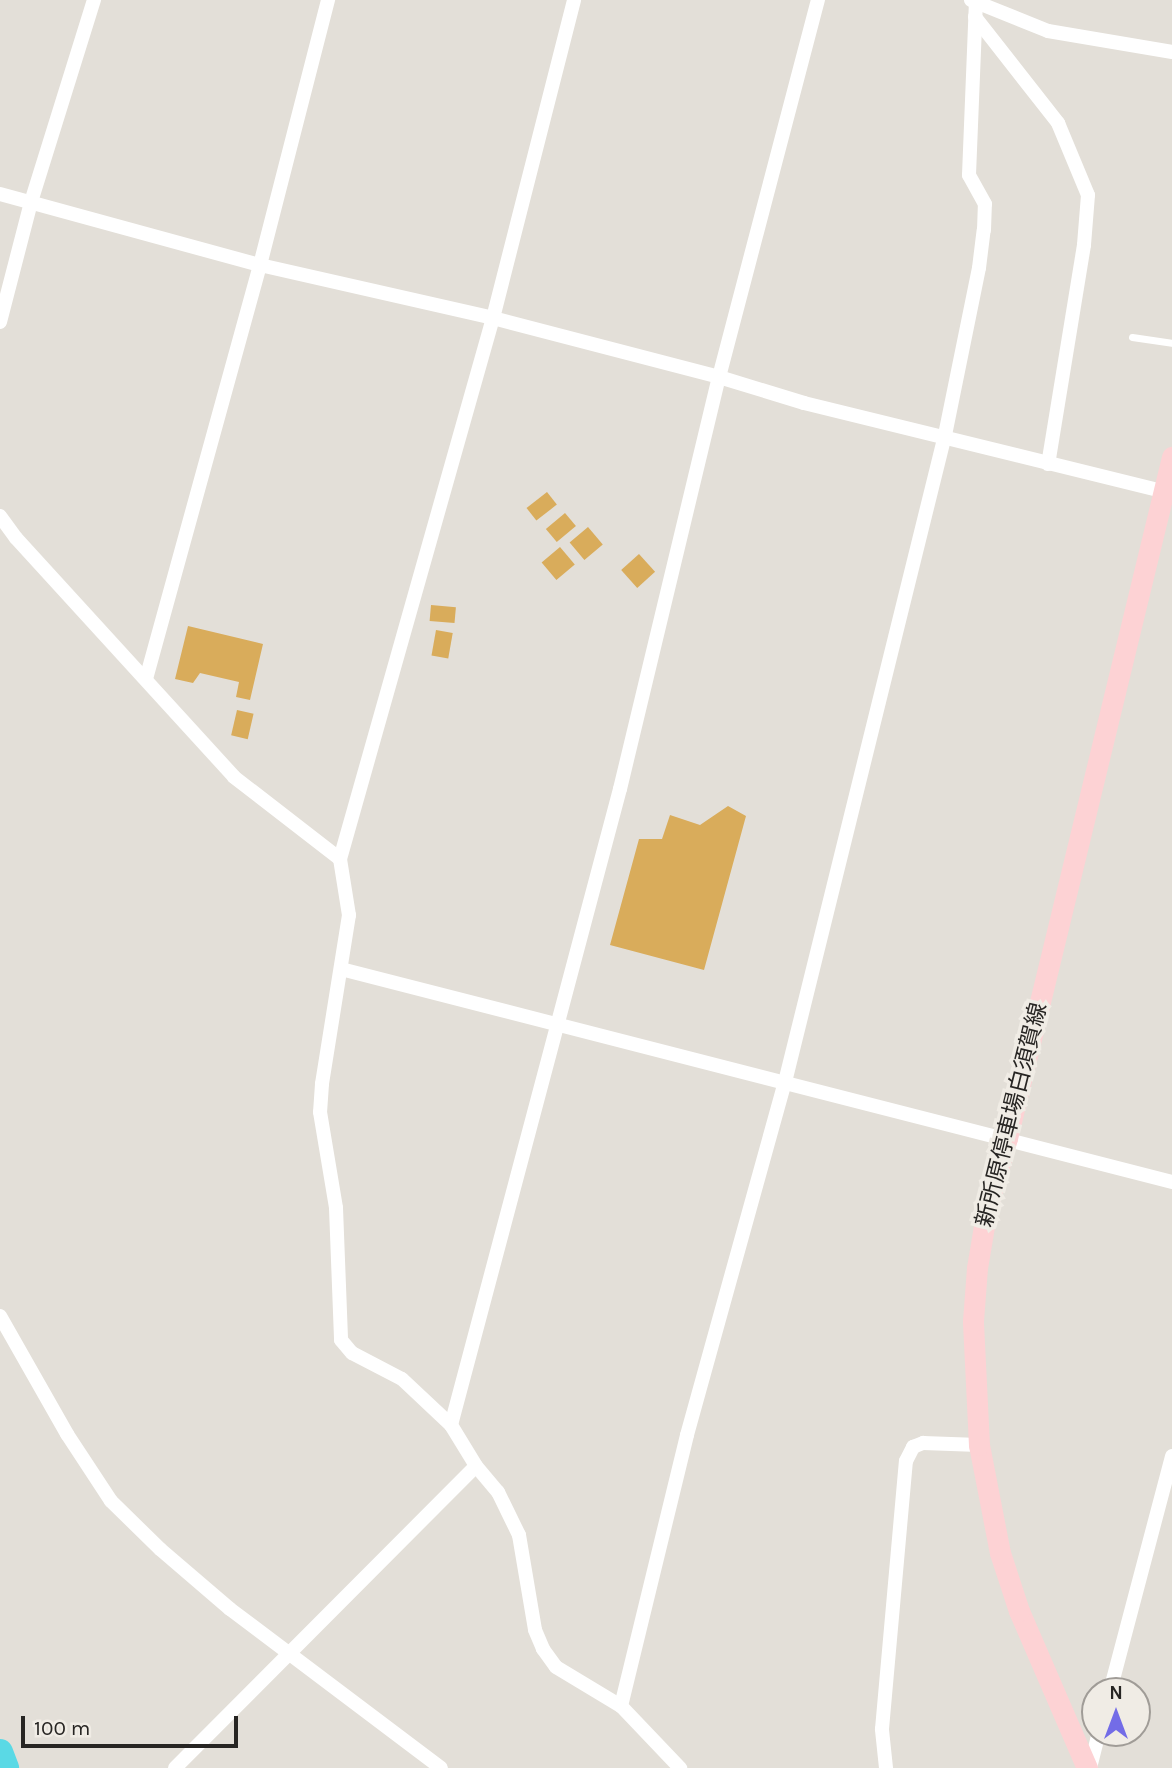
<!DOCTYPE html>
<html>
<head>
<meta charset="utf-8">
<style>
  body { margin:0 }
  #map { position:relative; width:1172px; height:1768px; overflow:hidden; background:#e3dfd8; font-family:Karla,"Noto Sans JP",sans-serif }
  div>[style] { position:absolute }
  .river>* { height:26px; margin:-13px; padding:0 13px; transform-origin:13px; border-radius:13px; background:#5ad9e5 }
  .building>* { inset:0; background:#d9ac5b; transform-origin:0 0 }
  .service>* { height:7px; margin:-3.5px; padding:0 3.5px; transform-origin:3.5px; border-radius:3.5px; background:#fff }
  .minor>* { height:14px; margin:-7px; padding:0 7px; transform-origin:7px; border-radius:7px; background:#fff }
  .secondary>* { height:21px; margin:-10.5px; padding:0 10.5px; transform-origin:10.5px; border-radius:10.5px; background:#fdd2d4 }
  span { translate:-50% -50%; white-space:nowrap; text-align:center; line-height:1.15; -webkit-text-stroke:7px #f0ece5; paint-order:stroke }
  .street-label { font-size:23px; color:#272523 }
  .north { position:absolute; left:1081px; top:1677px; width:70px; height:70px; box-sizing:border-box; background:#f0ece5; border:2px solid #a09c97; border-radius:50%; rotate:0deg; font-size:19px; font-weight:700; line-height:28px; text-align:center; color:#272523 }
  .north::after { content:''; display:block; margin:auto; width:24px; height:32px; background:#736ce7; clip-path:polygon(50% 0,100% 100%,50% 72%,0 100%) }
  .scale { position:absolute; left:21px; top:1716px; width:217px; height:32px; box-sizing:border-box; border:4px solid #272523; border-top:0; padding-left:9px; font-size:21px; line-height:24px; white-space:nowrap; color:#272523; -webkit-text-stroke:5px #f0ece5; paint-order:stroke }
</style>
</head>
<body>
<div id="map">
  <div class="river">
    <div style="left:0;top:1752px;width:17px;rotate:69deg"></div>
  </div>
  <div class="building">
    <div style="left:547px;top:492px;width:16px;height:26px;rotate:52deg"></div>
    <div style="left:565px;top:513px;width:17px;height:25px;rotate:50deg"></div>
    <div style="left:588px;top:527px;width:23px;height:24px;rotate:50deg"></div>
    <div style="left:560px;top:547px;width:23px;height:24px;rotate:50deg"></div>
    <div style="left:639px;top:554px;width:24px;height:24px;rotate:48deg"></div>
    <div style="left:431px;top:605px;width:25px;height:16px;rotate:5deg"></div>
    <div style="clip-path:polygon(188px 626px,263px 644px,250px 700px,236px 697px,239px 682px,200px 673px,193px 683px,175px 679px)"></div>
    <div style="left:436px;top:630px;width:17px;height:26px;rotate:10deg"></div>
    <div style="left:237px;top:710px;width:17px;height:26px;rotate:13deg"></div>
    <div style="clip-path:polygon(728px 806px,746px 816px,704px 970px,610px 945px,639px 839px,662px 839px,670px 815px,700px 825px)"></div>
  </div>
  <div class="service">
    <div style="left:1132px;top:337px;width:40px;rotate:8.5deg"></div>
  </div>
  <div class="minor">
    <div style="left:971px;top:0;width:83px;rotate:21.9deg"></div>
    <div style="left:1048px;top:31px;width:126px;rotate:9.6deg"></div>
    <div style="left:975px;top:17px;width:135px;rotate:51.9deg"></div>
    <div style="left:1058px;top:123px;width:78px;rotate:67.4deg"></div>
    <div style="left:1088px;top:195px;width:50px;rotate:94.6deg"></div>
    <div style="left:1084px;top:245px;width:222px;rotate:99.3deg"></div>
    <div style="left:0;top:194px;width:270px;rotate:15.3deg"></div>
    <div style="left:260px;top:265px;width:239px;rotate:12.8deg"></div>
    <div style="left:493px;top:318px;width:234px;rotate:14.6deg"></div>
    <div style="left:719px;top:377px;width:89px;rotate:17deg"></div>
    <div style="left:804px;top:403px;width:378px;rotate:13.8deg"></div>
    <div style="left:0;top:322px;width:124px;rotate:-75.5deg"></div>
    <div style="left:31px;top:202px;width:212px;rotate:-72.7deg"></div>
    <div style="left:0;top:516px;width:27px;rotate:54deg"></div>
    <div style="left:16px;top:538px;width:323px;rotate:47.6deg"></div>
    <div style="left:234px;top:777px;width:134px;rotate:37.7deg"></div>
    <div style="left:340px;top:859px;width:57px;rotate:80.9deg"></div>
    <div style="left:349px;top:915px;width:171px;rotate:99.1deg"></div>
    <div style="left:322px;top:1084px;width:28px;rotate:94deg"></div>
    <div style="left:320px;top:1112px;width:97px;rotate:80.5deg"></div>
    <div style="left:336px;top:1208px;width:132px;rotate:87.8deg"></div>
    <div style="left:341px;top:1340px;width:17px;rotate:50deg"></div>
    <div style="left:352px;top:1353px;width:56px;rotate:27.5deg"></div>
    <div style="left:402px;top:1379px;width:67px;rotate:43.2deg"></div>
    <div style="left:451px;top:1425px;width:48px;rotate:58.6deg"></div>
    <div style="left:476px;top:1466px;width:34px;rotate:50deg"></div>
    <div style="left:498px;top:1492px;width:48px;rotate:64deg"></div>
    <div style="left:519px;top:1535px;width:96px;rotate:80.4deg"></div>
    <div style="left:535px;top:1630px;width:21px;rotate:67deg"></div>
    <div style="left:543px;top:1649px;width:22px;rotate:54deg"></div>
    <div style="left:556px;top:1667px;width:76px;rotate:31deg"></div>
    <div style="left:621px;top:1706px;width:86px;rotate:46.4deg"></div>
    <div style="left:146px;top:679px;width:429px;rotate:-74.6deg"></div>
    <div style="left:260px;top:265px;width:274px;rotate:-75.6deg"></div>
    <div style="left:340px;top:859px;width:562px;rotate:-74.21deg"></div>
    <div style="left:493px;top:318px;width:328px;rotate:-75.7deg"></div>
    <div style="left:341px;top:969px;width:858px;rotate:14.38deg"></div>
    <div style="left:0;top:1316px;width:136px;rotate:60.4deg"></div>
    <div style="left:67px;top:1434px;width:80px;rotate:56.7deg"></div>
    <div style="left:111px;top:1501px;width:69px;rotate:44.4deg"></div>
    <div style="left:160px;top:1549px;width:92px;rotate:40.6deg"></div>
    <div style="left:230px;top:1609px;width:264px;rotate:37deg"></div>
    <div style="left:451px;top:1425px;width:658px;rotate:-75.12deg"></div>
    <div style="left:620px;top:789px;width:424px;rotate:-76.5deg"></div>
    <div style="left:719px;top:377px;width:390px;rotate:-75.3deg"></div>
    <div style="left:1110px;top:1691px;width:243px;rotate:-75.2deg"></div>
    <div style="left:621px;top:1706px;width:279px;rotate:-76.3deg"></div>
    <div style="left:687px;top:1435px;width:366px;rotate:-74.5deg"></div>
    <div style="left:785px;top:1082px;width:666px;rotate:-76.11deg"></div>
    <div style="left:945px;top:435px;width:170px;rotate:-78.5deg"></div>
    <div style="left:979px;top:268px;width:38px;rotate:-83deg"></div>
    <div style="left:984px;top:230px;width:26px;rotate:-88deg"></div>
    <div style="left:985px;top:204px;width:33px;rotate:-119deg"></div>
    <div style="left:969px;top:175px;width:171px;rotate:-87.7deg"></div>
    <div style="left:175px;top:1768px;width:426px;rotate:-45.1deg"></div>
    <div style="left:886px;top:1768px;width:39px;rotate:-96deg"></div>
    <div style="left:882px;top:1729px;width:269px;rotate:-84.9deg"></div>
    <div style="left:906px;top:1461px;width:16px;rotate:-63deg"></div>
    <div style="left:913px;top:1447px;width:11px;rotate:-22deg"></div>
    <div style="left:923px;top:1443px;width:56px;rotate:2deg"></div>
    <div style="left:1090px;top:1768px;width:36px;rotate:-76deg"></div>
  </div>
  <div class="secondary">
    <div style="left:1087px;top:1768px;width:171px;rotate:-113.4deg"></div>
    <div style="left:1019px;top:1611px;width:61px;rotate:-108.1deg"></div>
    <div style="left:1000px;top:1553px;width:110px;rotate:-101deg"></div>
    <div style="left:979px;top:1445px;width:124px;rotate:-92.8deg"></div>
    <div style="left:973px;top:1321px;width:53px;rotate:-85.7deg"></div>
    <div style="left:977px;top:1268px;width:61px;rotate:-80.5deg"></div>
    <div style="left:987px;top:1208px;width:73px;rotate:-74.1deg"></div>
    <div style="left:1007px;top:1138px;width:701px;rotate:-76.38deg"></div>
  </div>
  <div class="street-label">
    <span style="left:1012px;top:1115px;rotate:-76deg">新所原停車場白須賀線</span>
  </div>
  <div class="north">N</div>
  <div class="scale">100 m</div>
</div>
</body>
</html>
